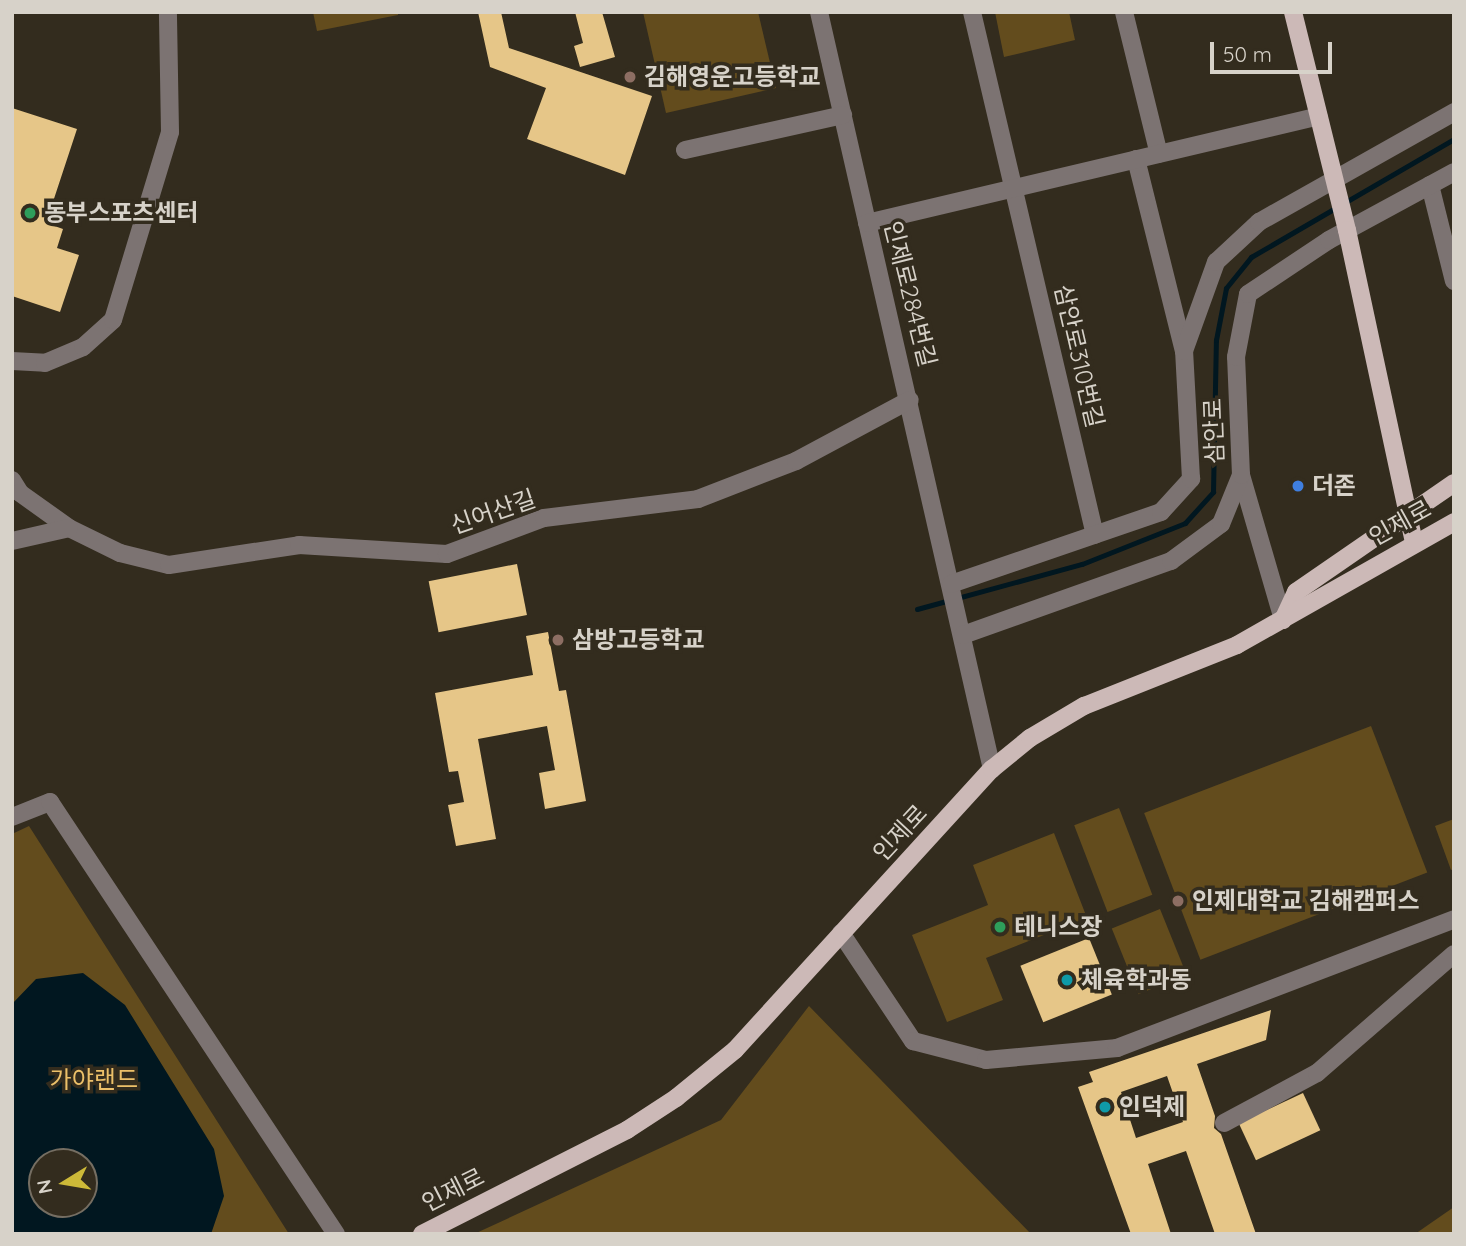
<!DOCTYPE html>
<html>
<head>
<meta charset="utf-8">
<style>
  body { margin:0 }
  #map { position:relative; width:1466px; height:1246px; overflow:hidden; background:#332c1e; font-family:Quicksand,"Noto Sans KR",sans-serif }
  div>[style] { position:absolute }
  .green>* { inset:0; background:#634c1d; transform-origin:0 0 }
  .water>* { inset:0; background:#011720 }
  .stream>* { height:5px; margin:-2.5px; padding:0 2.5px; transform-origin:2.5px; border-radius:2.5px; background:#011720 }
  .building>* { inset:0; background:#e6c688; transform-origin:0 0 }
  .minor>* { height:18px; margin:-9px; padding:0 9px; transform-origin:9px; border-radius:9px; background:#7c7372 }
  .major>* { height:18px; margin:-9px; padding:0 9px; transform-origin:9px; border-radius:9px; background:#ccb9b7 }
  .dots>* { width:19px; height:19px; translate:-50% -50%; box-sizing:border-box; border:4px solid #332c1e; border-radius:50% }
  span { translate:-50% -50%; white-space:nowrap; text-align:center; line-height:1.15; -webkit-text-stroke:7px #332c1e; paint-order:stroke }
  .poi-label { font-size:24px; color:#d7d2c9; font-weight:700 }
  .left { translate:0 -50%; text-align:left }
  .street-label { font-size:24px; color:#d7d2c9 }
  .park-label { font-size:24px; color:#ecc069 }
  .frame { position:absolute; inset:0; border:14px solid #d7d2c9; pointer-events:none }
  .north { position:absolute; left:28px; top:1148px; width:70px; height:70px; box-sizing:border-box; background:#332c1e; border:2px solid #756e62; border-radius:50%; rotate:259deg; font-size:19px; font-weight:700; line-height:28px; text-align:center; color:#d7d2c9 }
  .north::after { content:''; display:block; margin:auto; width:24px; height:32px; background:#cdb938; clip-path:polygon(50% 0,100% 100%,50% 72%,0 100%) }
  .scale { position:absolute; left:1210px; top:42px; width:122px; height:32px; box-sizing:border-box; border:4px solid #d7d2c9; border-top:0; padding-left:9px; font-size:21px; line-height:24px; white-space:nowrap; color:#d7d2c9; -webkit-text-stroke:5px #332c1e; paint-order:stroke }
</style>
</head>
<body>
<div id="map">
  <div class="green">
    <div style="clip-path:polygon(313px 12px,398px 12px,398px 15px,317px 31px)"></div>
    <div style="clip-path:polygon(643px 12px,758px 12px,776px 88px,666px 113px)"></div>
    <div style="clip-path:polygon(995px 12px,1069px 12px,1075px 40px,1004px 57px)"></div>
    <div style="left:1371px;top:726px;width:157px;height:243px;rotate:69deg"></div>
    <div style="left:1119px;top:808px;width:93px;height:48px;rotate:69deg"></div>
    <div style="clip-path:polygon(1454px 819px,1454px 869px,1451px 870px,1435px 826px)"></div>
    <div style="clip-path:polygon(evenodd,29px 826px,289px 1234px,12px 1234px,12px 834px,29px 826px,42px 1162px,84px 1162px,84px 1204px,42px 1204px,42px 1162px)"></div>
    <div style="clip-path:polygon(1054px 833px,1087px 918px,986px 958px,1003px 1000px,947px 1022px,912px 935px,988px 905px,973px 865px)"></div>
    <div style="left:1160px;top:909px;width:71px;height:52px;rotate:68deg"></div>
    <div style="clip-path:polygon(809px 1006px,1031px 1234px,474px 1234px,721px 1120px)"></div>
    <div style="clip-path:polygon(1454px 1207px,1454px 1234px,1415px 1234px)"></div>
  </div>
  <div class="water">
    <div style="clip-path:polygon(evenodd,83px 973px,125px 1005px,214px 1149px,224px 1196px,211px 1234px,12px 1234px,12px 1004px,36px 979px,83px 973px,42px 1162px,84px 1162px,84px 1204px,42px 1204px,42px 1162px)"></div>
  </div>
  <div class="stream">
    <div style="left:917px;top:609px;width:171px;rotate:-15.3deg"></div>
    <div style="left:1082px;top:564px;width:111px;rotate:-21.7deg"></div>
    <div style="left:1185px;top:523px;width:42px;rotate:-47.9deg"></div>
    <div style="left:1213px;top:492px;width:152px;rotate:-88.9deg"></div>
    <div style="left:1216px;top:340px;width:53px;rotate:-79.1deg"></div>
    <div style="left:1226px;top:288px;width:40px;rotate:-51deg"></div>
    <div style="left:1251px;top:257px;width:235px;rotate:-30.2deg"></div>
  </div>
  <div class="building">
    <div style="clip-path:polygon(478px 12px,501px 12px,509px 48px,652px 96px,625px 175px,527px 139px,546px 88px,490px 67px)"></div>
    <div style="clip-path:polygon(575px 12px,602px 12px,615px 57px,580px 67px,574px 46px,583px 43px)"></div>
    <div style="clip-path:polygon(12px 108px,77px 129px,46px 223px,63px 229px,57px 248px,79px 255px,60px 312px,12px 296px)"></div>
    <div style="left:517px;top:564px;width:52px;height:90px;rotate:79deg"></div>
    <div style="clip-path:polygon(548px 632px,559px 691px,566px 690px,586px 801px,545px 809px,539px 773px,555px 770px,547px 726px,478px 739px,496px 839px,456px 846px,448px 805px,464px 802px,458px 771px,449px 772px,435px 693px,533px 675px,526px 636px)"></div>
    <div style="left:1089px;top:938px;width:61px;height:74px;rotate:68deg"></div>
    <div style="clip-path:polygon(evenodd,1271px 1010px,1266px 1040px,1197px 1064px,1215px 1116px,1214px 1128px,1221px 1134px,1256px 1234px,1215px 1234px,1186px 1151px,1148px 1164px,1171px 1234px,1131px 1234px,1078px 1087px,1093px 1082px,1089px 1072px,1271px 1010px,1167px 1076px,1183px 1122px,1136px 1138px,1121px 1092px,1167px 1076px)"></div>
    <div style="left:1303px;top:1093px;width:41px;height:71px;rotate:65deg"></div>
  </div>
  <div class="minor">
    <div style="left:819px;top:12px;width:777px;rotate:77.13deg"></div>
    <div style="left:972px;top:12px;width:537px;rotate:76.77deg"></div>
    <div style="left:1124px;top:12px;width:146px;rotate:76.2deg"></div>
    <div style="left:685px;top:150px;width:162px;rotate:-12.5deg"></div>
    <div style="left:1136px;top:159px;width:198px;rotate:76deg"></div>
    <div style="left:1430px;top:185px;width:99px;rotate:76deg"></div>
    <div style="left:867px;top:223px;width:464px;rotate:-13.3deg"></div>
    <div style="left:12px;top:361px;width:33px;rotate:3deg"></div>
    <div style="left:45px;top:363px;width:41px;rotate:-22.8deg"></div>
    <div style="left:83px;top:347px;width:40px;rotate:-42deg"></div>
    <div style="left:113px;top:320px;width:196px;rotate:-73.1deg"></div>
    <div style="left:170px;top:132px;width:120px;rotate:-91deg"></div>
    <div style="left:1241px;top:475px;width:151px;rotate:73.8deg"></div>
    <div style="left:12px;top:480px;width:15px;rotate:58deg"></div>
    <div style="left:20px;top:493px;width:60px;rotate:35.5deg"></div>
    <div style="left:69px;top:528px;width:57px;rotate:26.1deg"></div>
    <div style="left:120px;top:553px;width:50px;rotate:13.8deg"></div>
    <div style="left:169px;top:565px;width:132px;rotate:-8.7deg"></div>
    <div style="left:299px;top:545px;width:148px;rotate:3.5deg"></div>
    <div style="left:447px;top:554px;width:103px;rotate:-20.4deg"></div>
    <div style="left:544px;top:518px;width:155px;rotate:-7deg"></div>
    <div style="left:698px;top:499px;width:105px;rotate:-21.2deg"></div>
    <div style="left:796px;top:461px;width:129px;rotate:-28.2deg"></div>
    <div style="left:12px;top:541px;width:58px;rotate:-12.8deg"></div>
    <div style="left:951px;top:584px;width:222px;rotate:-18.9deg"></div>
    <div style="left:1161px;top:512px;width:45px;rotate:-47.7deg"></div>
    <div style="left:1191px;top:479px;width:128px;rotate:-93.1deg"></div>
    <div style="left:1184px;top:351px;width:95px;rotate:-70.2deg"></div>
    <div style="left:1216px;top:262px;width:59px;rotate:-42.9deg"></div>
    <div style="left:1259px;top:222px;width:224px;rotate:-29.4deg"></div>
    <div style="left:963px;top:635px;width:221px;rotate:-19.6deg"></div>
    <div style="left:1171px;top:561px;width:62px;rotate:-36.5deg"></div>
    <div style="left:1221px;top:524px;width:53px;rotate:-67.8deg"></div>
    <div style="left:1241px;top:475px;width:118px;rotate:-92.4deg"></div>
    <div style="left:1236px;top:357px;width:64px;rotate:-79.2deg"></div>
    <div style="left:1248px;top:294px;width:97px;rotate:-33.7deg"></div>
    <div style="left:1329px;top:240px;width:142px;rotate:-28.5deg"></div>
    <div style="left:12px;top:817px;width:41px;rotate:-21.5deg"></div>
    <div style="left:50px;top:802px;width:518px;rotate:56.49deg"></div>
    <div style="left:841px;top:933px;width:130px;rotate:56.3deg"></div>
    <div style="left:913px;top:1041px;width:75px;rotate:14.6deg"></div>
    <div style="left:986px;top:1060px;width:132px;rotate:-5.2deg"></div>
    <div style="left:1117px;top:1048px;width:361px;rotate:-20.9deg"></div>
    <div style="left:1224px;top:1123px;width:106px;rotate:-28.3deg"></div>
    <div style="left:1317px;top:1073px;width:181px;rotate:-41deg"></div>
  </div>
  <div class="major">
    <div style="left:1293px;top:12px;width:225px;rotate:76.1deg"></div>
    <div style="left:1347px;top:230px;width:319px;rotate:77.9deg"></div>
    <div style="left:1283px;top:620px;width:31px;rotate:-65deg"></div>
    <div style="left:1296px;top:592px;width:192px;rotate:-34.6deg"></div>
    <div style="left:422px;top:1234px;width:230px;rotate:-26.9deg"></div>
    <div style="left:627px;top:1130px;width:59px;rotate:-33.1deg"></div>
    <div style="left:676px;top:1098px;width:76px;rotate:-39.1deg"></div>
    <div style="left:735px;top:1050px;width:381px;rotate:-47.6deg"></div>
    <div style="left:992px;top:769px;width:49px;rotate:-39.2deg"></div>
    <div style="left:1030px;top:738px;width:63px;rotate:-30.7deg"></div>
    <div style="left:1084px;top:706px;width:165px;rotate:-21.7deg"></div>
    <div style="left:1237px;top:645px;width:249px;rotate:-29.5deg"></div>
  </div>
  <div class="dots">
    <div style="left:630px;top:77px;background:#8d6e63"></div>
    <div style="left:30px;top:213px;background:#2e9e5b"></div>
    <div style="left:1298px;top:486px;background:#3f7fe0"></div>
    <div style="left:558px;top:640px;background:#8d6e63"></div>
    <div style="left:1178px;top:901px;background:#8d6e63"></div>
    <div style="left:1000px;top:927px;background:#2e9e5b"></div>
    <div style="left:1067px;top:980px;background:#0f9aa8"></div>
    <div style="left:1105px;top:1107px;background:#0f9aa8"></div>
  </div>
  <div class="poi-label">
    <span class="left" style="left:644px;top:77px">김해영운고등학교</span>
    <span class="left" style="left:44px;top:213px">동부스포츠센터</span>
    <span class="left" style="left:1312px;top:486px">더존</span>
    <span class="left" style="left:572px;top:640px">삼방고등학교</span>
    <span class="left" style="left:1192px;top:901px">인제대학교 김해캠퍼스</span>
    <span class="left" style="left:1014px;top:927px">테니스장</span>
    <span class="left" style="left:1081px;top:980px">체육학과동</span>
    <span class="left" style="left:1119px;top:1107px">인덕제</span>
  </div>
  <div class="street-label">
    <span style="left:910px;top:294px;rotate:76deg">인제로284번길</span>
    <span style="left:1079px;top:356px;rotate:77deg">삼안로310번길</span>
    <span style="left:1214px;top:431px;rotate:-92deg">삼안로</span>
    <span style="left:493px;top:512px;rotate:-19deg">신어산길</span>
    <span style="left:1400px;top:523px;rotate:-29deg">인제로</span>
    <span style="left:900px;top:833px;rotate:-47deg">인제로</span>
    <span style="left:453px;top:1190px;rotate:-27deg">인제로</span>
  </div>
  <div class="park-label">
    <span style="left:94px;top:1080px">가야랜드</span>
  </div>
  <div class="frame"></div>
  <div class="north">N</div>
  <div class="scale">50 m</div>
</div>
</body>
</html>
